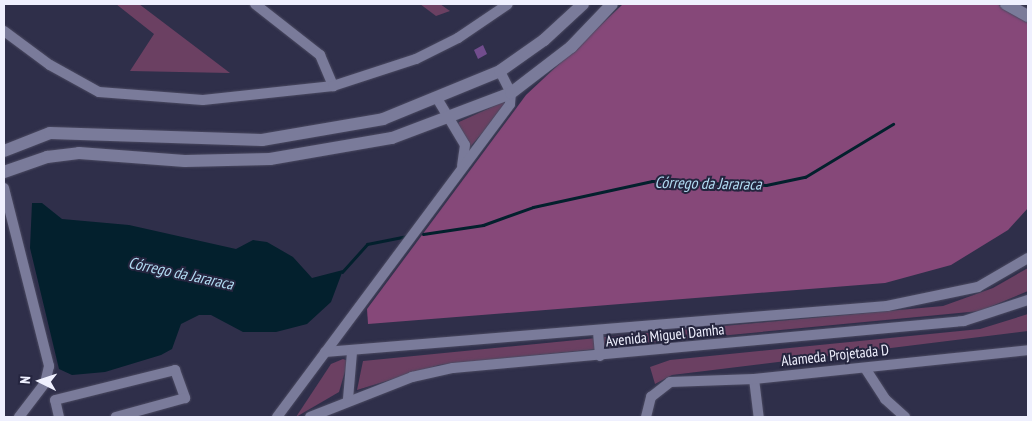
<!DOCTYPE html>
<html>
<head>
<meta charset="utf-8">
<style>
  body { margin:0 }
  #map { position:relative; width:1032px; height:421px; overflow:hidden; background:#2f2f4a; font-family:"PT Sans Narrow",sans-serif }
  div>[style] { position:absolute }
  .green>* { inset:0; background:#6b4062 }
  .forest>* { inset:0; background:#864879 }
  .water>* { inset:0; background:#03202d }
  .stream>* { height:3px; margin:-1.5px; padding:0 1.5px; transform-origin:1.5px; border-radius:1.5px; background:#03202d }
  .building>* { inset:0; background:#724d8d }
  .roads { filter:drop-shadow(0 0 1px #4b4a61) drop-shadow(0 0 1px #4b4a61) }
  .minor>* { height:10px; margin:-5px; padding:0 5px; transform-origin:5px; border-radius:5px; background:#7a7b9a }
  .tertiary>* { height:12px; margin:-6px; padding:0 6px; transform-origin:6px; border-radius:6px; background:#7a7b9a }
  span { translate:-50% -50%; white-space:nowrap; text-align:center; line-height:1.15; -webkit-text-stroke:4px #25253f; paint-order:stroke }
  .street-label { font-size:15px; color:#eff0fe }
  .water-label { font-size:16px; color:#b1dbf2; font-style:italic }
  .frame { position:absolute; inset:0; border:5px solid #eff0fe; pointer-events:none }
  .north { position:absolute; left:15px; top:356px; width:50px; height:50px; -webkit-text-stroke:4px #25253f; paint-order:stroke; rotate:274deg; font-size:14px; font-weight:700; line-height:20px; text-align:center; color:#eff0fe }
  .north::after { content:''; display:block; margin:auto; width:18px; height:22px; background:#eff0fe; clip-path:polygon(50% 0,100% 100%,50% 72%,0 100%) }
</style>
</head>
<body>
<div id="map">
  <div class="green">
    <div style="clip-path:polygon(116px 4px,139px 4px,230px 73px,130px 71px,154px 34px)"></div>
    <div style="clip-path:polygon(420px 4px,440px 4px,450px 11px,436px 16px)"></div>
    <div style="clip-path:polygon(505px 101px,506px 106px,470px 147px,457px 127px,459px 122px)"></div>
    <div style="clip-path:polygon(1028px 268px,1028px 291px,980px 311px,604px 347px,604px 337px,943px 306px,993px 288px)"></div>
    <div style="clip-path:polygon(1028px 314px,1028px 331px,672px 375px,655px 384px,650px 367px,670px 360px,980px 329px)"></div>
    <div style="clip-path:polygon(597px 338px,597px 349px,439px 365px,357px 390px,363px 361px)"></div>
    <div style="clip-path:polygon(343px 359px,348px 361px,339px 392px,296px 417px,331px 364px)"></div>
  </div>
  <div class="forest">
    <div style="clip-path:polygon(623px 4px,997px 4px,1028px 22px,1028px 208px,1008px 230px,951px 265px,885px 283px,368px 324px,367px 309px,526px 95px)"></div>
  </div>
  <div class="water">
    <div style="clip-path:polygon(32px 203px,42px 203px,62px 219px,129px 225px,236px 249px,253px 240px,267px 242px,293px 257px,312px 278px,343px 270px,331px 302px,307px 324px,276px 332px,243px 332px,211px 315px,199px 315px,181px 324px,172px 349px,161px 355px,105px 372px,72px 375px,59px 369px,30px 248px)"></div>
  </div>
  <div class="stream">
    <div style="left:423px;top:234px;width:61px;rotate:-8.5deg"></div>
    <div style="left:483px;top:225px;width:53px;rotate:-19.8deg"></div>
    <div style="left:533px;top:207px;width:122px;rotate:-12.3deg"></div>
    <div style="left:652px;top:181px;width:114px;rotate:2deg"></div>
    <div style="left:766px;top:185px;width:40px;rotate:-12deg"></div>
    <div style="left:805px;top:177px;width:103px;rotate:-31.1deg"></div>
    <div style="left:342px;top:272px;width:38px;rotate:-48deg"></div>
    <div style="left:367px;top:244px;width:41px;rotate:-11.3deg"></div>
  </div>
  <div class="building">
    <div style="clip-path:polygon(483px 45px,487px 54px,478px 59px,474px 50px)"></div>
  </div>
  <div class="roads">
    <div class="minor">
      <div style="left:255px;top:4px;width:83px;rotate:38.1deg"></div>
      <div style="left:320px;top:55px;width:34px;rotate:67deg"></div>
      <div style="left:4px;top:31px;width:57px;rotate:36.5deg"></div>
      <div style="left:50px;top:65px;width:56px;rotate:28.9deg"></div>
      <div style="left:99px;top:92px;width:104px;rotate:4.4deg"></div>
      <div style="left:203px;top:100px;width:131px;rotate:-6.1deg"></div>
      <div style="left:333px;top:86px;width:87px;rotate:-18deg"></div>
      <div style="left:416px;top:59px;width:47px;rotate:-26.6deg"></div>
      <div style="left:458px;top:38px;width:60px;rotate:-34.2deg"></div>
      <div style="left:438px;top:100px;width:52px;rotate:59deg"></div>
      <div style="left:465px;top:145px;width:21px;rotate:98deg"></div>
      <div style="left:4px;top:188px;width:184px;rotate:75.8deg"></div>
      <div style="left:49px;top:366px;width:17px;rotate:103deg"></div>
      <div style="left:45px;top:383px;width:43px;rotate:127.4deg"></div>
      <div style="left:598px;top:332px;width:24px;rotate:85deg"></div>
      <div style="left:325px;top:352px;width:564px;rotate:-4.68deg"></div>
      <div style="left:887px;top:306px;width:93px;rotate:-11.8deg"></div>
      <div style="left:978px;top:287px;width:58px;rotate:-30.1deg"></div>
      <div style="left:865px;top:368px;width:37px;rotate:57deg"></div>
      <div style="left:885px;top:399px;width:27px;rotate:42deg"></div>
      <div style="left:754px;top:379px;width:38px;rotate:83deg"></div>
      <div style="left:348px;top:399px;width:47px;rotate:-85.1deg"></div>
      <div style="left:59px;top:417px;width:17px;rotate:-103deg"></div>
      <div style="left:55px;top:400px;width:124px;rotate:-14deg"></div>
      <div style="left:175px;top:370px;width:30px;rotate:70deg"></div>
      <div style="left:185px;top:398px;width:72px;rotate:164.6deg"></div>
      <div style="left:277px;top:417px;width:390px;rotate:-53.3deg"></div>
      <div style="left:510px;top:104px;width:11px;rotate:-85deg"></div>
      <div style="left:511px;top:93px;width:25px;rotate:-117deg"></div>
      <div style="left:310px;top:417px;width:110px;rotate:-21.4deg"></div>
      <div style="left:412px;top:377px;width:42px;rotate:-12.4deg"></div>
      <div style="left:453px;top:368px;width:513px;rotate:-5.26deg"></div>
      <div style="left:964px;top:321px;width:67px;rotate:-18.2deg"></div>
      <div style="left:646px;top:417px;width:21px;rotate:-76deg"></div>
      <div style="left:651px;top:397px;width:24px;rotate:-38deg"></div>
      <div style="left:670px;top:382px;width:84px;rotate:-2deg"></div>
      <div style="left:754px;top:379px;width:276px;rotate:-6deg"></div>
    </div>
    <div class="tertiary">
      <div style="left:1006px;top:4px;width:25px;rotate:29deg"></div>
      <div style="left:4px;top:151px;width:49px;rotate:-21.4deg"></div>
      <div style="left:50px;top:133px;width:212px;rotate:1.9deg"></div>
      <div style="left:262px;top:140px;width:123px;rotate:-9.8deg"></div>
      <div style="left:383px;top:119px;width:126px;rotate:-22.3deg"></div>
      <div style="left:500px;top:71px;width:54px;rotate:-35.2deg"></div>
      <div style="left:544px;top:40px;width:53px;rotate:-42.7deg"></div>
      <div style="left:4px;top:172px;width:46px;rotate:-19.2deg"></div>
      <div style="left:47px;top:157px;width:32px;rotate:-7deg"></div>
      <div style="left:79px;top:153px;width:106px;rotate:4.3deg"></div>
      <div style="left:185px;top:161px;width:85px;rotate:-1.3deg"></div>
      <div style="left:270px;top:159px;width:124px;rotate:-9.8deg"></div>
      <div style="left:392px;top:138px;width:127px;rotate:-20.7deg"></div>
      <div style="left:511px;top:93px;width:76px;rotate:-37.5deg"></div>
      <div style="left:571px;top:47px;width:59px;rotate:-46.4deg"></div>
    </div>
  </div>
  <div class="street-label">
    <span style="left:665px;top:335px;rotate:-6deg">Avenida Miguel Damha</span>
    <span style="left:835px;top:355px;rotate:-6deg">Alameda Projetada D</span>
  </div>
  <div class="water-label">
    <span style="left:708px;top:183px;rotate:1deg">Córrego da Jararaca</span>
    <span style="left:181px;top:273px;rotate:12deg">Córrego da Jararaca</span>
  </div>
  <div class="frame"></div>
  <div class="north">N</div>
</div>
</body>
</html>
